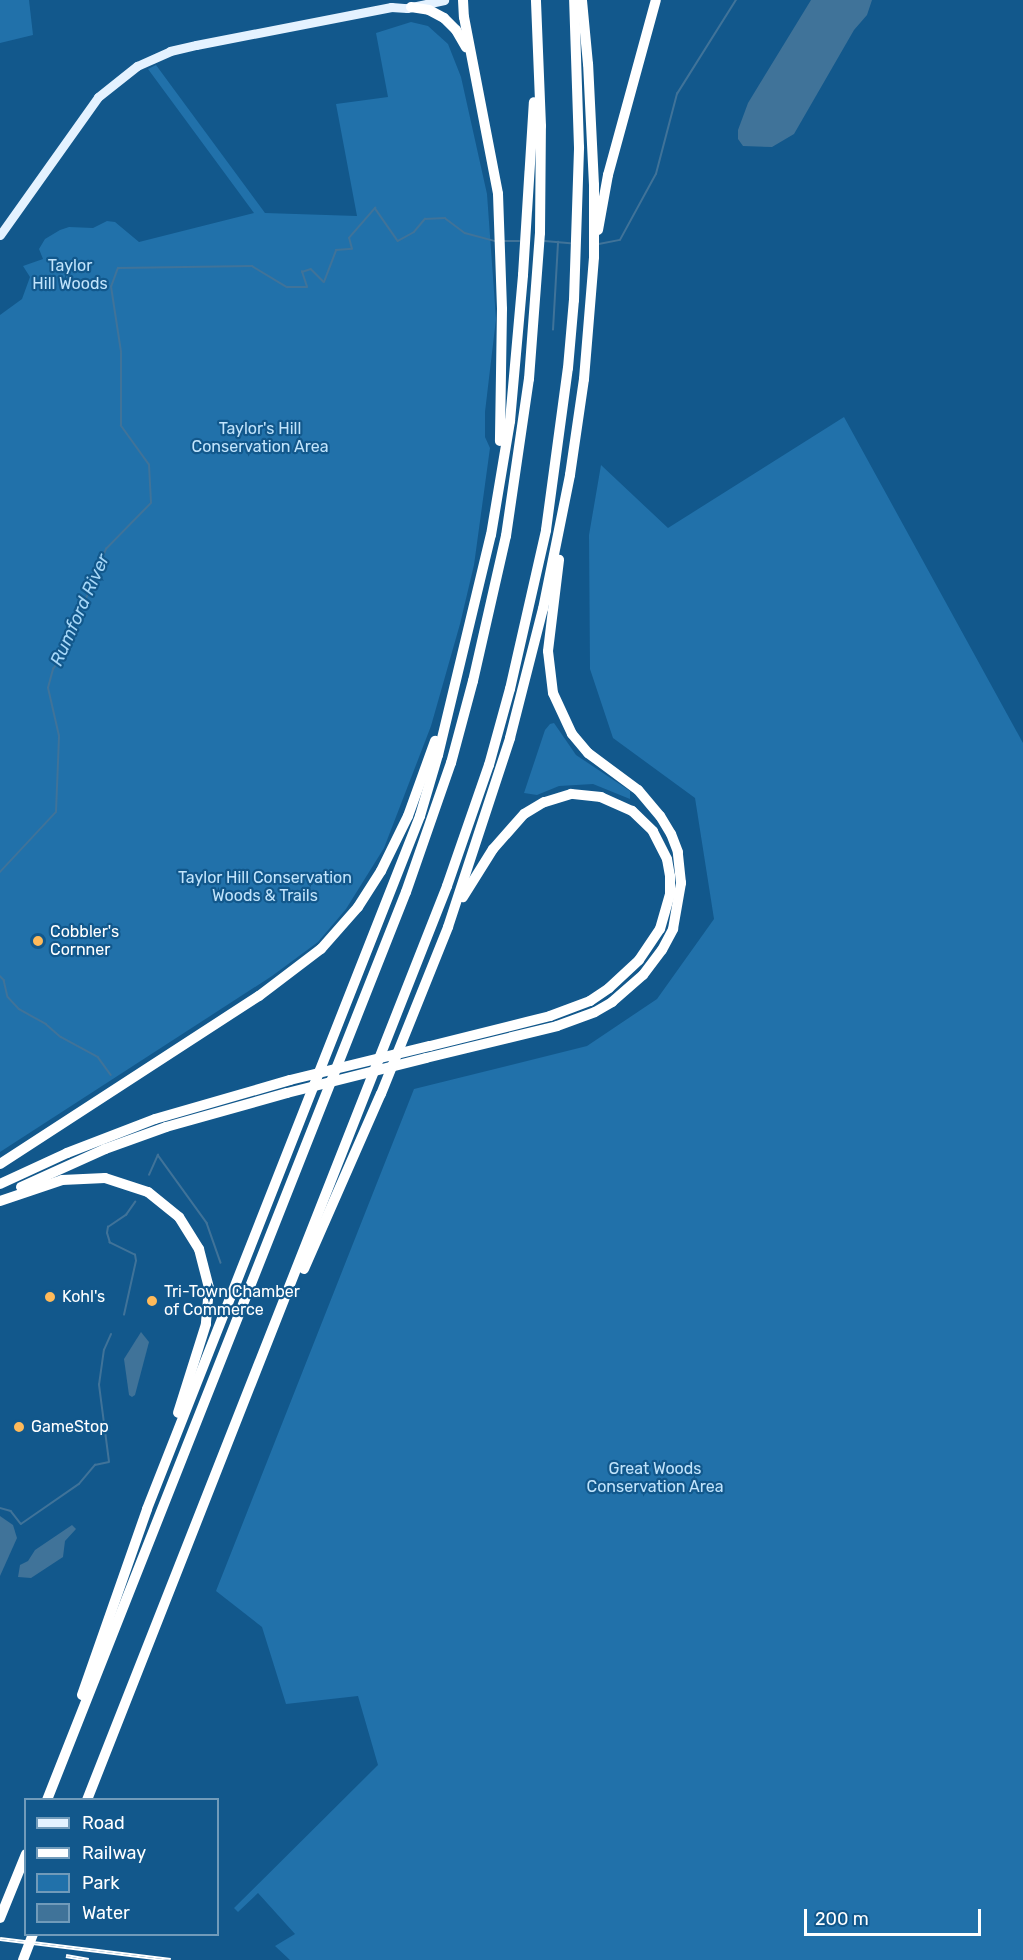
<!DOCTYPE html>
<html>
<head>
<meta charset="utf-8">
<style>
  body { margin:0 }
  #map { position:relative; width:1023px; height:1960px; overflow:hidden; background:#12588c; font-family:Rubik,sans-serif }
  div>[style] { position:absolute }
  .green>* { inset:0; background:#2171aa }
  .water>* { inset:0; background:#407399 }
  .stream>* { height:1.5px; margin:-0.75px; padding:0 0.75px; transform-origin:0.75px; border-radius:0.75px; background:#407399 }
  .major>* { height:9px; margin:-4.5px; padding:0 4.5px; transform-origin:4.5px; border-radius:4.5px; background:#e4f2ff }
  .highway>* { height:10px; margin:-5px; padding:0 5px; transform-origin:5px; border-radius:5px; background:#fff }
  .rail>* { height:4px; margin-top:-2px; transform-origin:0; background:repeating-linear-gradient(90deg,#12588c 0 4.5px,#fff 0 9px); box-sizing:border-box; border-block:2px solid #fff }
  .highway-bridge>* { height:10px; margin:-5px; padding:0 5px; transform-origin:5px; border-radius:5px; background:#fff }
  .dots>* { width:16px; height:16px; translate:-50% -50%; box-sizing:border-box; border:3px solid #12588c; border-radius:50% }
  span { translate:-50% -50%; white-space:nowrap; text-align:center; line-height:1.15; -webkit-text-stroke:4.5px #12588c; paint-order:stroke }
  .park-label { font-size:16px; color:#c1e4fc }
  .poi-label { font-size:16px; color:#fff }
  .left { translate:0 -50%; text-align:left }
  .water-label { font-size:18px; color:#a6d7f8; font-style:italic }
  .legend { position:absolute; left:24px; top:1798px; width:195px; height:138px; box-sizing:border-box; background:#12588c; border:2px solid #719bba; margin:0; padding:8px 10px; list-style:none; font-size:18px; color:#fff }
  .legend li { display:flex; align-items:center; gap:12px; height:30px }
  .legend b { width:30px; border:2px solid #719bba }
  .scale { position:absolute; left:804px; top:1909px; width:177px; height:27px; box-sizing:border-box; border:3px solid #fff; border-top:0; padding-left:8px; font-size:18px; line-height:21px; white-space:nowrap; color:#fff; -webkit-text-stroke:4px #12588c; paint-order:stroke }
</style>
</head>
<body>
<div id="map">
  <div class="green">
    <div style="clip-path:polygon(0 0,29px 0,33px 35px,0 43px)"></div>
    <div style="clip-path:polygon(411px 22px,428px 26px,448px 44px,461px 77px,487px 194px,496px 319px,485px 412px,485px 437px,490px 448px,474px 565px,460px 624px,431px 726px,384px 848px,346px 909px,318px 942px,272px 976px,0 1152px,0 315px,22px 299px,30px 277px,23px 266px,43px 259px,39px 249px,45px 239px,60px 230px,69px 227px,93px 228px,107px 221px,115px 222px,139px 242px,254px 213px,148px 69px,156px 65px,265px 213px,357px 216px,336px 104px,388px 97px,376px 33px)"></div>
    <div style="clip-path:polygon(844px 417px,1023px 743px,1023px 1960px,290px 1960px,275px 1946px,295px 1934px,258px 1893px,238px 1912px,234px 1908px,378px 1765px,358px 1696px,286px 1704px,262px 1627px,216px 1591px,414px 1089px,587px 1046px,657px 999px,714px 919px,695px 798px,613px 738px,590px 669px,589px 535px,601px 465px,668px 528px)"></div>
    <div style="clip-path:polygon(554px 723px,576px 755px,630px 791px,630px 799px,593px 784px,559px 786px,537px 795px,524px 793px,545px 730px,550px 724px)"></div>
  </div>
  <div class="water">
    <div style="clip-path:polygon(811px 0,872px 0,867px 15px,854px 30px,794px 134px,772px 147px,743px 146px,738px 139px,738px 130px,748px 103px)"></div>
    <div style="clip-path:polygon(141px 1332px,149px 1342px,135px 1395px,132px 1397px,129px 1395px,124px 1359px)"></div>
    <div style="clip-path:polygon(0 1516px,13px 1525px,17px 1538px,0 1576px)"></div>
    <div style="clip-path:polygon(72px 1525px,76px 1529px,65px 1541px,63px 1557px,31px 1578px,18px 1577px,20px 1565px,28px 1561px,35px 1550px)"></div>
  </div>
  <div class="stream">
    <div style="left:503px;top:241px;width:16px"></div>
    <div style="left:545px;top:241px;width:25px;rotate:5deg"></div>
    <div style="left:599px;top:244px;width:21px;rotate:-11deg"></div>
    <div style="left:620px;top:240px;width:75px;rotate:-61.4deg"></div>
    <div style="left:656px;top:174px;width:83px;rotate:-75.3deg"></div>
    <div style="left:677px;top:94px;width:111px;rotate:-57.9deg"></div>
    <div style="left:553px;top:330px;width:88px;rotate:-86.7deg"></div>
    <div style="left:0;top:872px;width:82px;rotate:-47deg"></div>
    <div style="left:56px;top:812px;width:76px;rotate:-87.7deg"></div>
    <div style="left:59px;top:736px;width:49px;rotate:-102.9deg"></div>
    <div style="left:48px;top:688px;width:20px;rotate:-75deg"></div>
    <div style="left:53px;top:669px;width:14px;rotate:-51deg"></div>
    <div style="left:62px;top:658px;width:118px;rotate:-68deg"></div>
    <div style="left:106px;top:549px;width:64px;rotate:-45.6deg"></div>
    <div style="left:151px;top:503px;width:38px;rotate:-93deg"></div>
    <div style="left:149px;top:465px;width:48px;rotate:-125.7deg"></div>
    <div style="left:121px;top:426px;width:74px;rotate:-90deg"></div>
    <div style="left:121px;top:352px;width:66px;rotate:-98.7deg"></div>
    <div style="left:111px;top:287px;width:20px;rotate:-70deg"></div>
    <div style="left:118px;top:268px;width:134px;rotate:-0.9deg"></div>
    <div style="left:252px;top:266px;width:41px;rotate:31deg"></div>
    <div style="left:287px;top:287px;width:20px"></div>
    <div style="left:307px;top:287px;width:16px;rotate:-108deg"></div>
    <div style="left:302px;top:272px;width:9px;rotate:-18deg"></div>
    <div style="left:311px;top:269px;width:18px;rotate:45deg"></div>
    <div style="left:324px;top:282px;width:34px;rotate:-69deg"></div>
    <div style="left:336px;top:250px;width:16px;rotate:-4deg"></div>
    <div style="left:352px;top:249px;width:11px;rotate:-105deg"></div>
    <div style="left:349px;top:238px;width:40px;rotate:-49deg"></div>
    <div style="left:375px;top:208px;width:40px;rotate:55.1deg"></div>
    <div style="left:398px;top:241px;width:18px;rotate:-29deg"></div>
    <div style="left:414px;top:232px;width:17px;rotate:-50deg"></div>
    <div style="left:425px;top:219px;width:20px;rotate:-3deg"></div>
    <div style="left:445px;top:218px;width:25px;rotate:37deg"></div>
    <div style="left:465px;top:233px;width:31px;rotate:15deg"></div>
    <div style="left:0;top:976px;width:6px;rotate:45deg"></div>
    <div style="left:4px;top:980px;width:17px;rotate:77deg"></div>
    <div style="left:8px;top:997px;width:16px;rotate:47deg"></div>
    <div style="left:19px;top:1009px;width:31px;rotate:29deg"></div>
    <div style="left:46px;top:1024px;width:20px;rotate:41deg"></div>
    <div style="left:61px;top:1037px;width:42px;rotate:28.4deg"></div>
    <div style="left:98px;top:1057px;width:22px;rotate:54deg"></div>
    <div style="left:149px;top:1175px;width:22px;rotate:-66deg"></div>
    <div style="left:158px;top:1155px;width:84px;rotate:54.2deg"></div>
    <div style="left:207px;top:1223px;width:42px;rotate:70.7deg"></div>
    <div style="left:124px;top:1315px;width:55px;rotate:-77.5deg"></div>
    <div style="left:136px;top:1261px;width:6px;rotate:-99deg"></div>
    <div style="left:135px;top:1255px;width:28px;rotate:-154deg"></div>
    <div style="left:110px;top:1243px;width:10px;rotate:-107deg"></div>
    <div style="left:107px;top:1233px;width:6px;rotate:-81deg"></div>
    <div style="left:108px;top:1227px;width:22px;rotate:-34deg"></div>
    <div style="left:126px;top:1215px;width:16px;rotate:-55deg"></div>
    <div style="left:0;top:1508px;width:11px;rotate:15deg"></div>
    <div style="left:11px;top:1511px;width:16px;rotate:52deg"></div>
    <div style="left:21px;top:1524px;width:70px;rotate:-34.6deg"></div>
    <div style="left:79px;top:1484px;width:25px;rotate:-50deg"></div>
    <div style="left:95px;top:1465px;width:14px;rotate:-12deg"></div>
    <div style="left:109px;top:1462px;width:78px;rotate:-97.4deg"></div>
    <div style="left:99px;top:1385px;width:35px;rotate:-82deg"></div>
    <div style="left:104px;top:1350px;width:17px;rotate:-66deg"></div>
  </div>
  <div class="major">
    <div style="left:0;top:235px;width:169px;rotate:-54.6deg"></div>
    <div style="left:98px;top:97px;width:50px;rotate:-38.5deg"></div>
    <div style="left:137px;top:66px;width:36px;rotate:-24deg"></div>
    <div style="left:170px;top:51px;width:27px;rotate:-13deg"></div>
    <div style="left:196px;top:45px;width:199px;rotate:-11deg"></div>
    <div style="left:391px;top:7px;width:16px;rotate:4deg"></div>
    <div style="left:407px;top:8px;width:38px;rotate:-12deg"></div>
  </div>
  <div class="highway">
    <div style="left:463px;top:0;width:17px;rotate:87deg"></div>
    <div style="left:464px;top:17px;width:180px;rotate:79.1deg"></div>
    <div style="left:498px;top:194px;width:115px;rotate:88deg"></div>
    <div style="left:502px;top:309px;width:132px;rotate:90.9deg"></div>
    <div style="left:411px;top:7px;width:18px;rotate:9deg"></div>
    <div style="left:429px;top:10px;width:17px;rotate:28deg"></div>
    <div style="left:444px;top:18px;width:17px;rotate:45deg"></div>
    <div style="left:456px;top:30px;width:20px;rotate:60deg"></div>
    <div style="left:598px;top:230px;width:56px;rotate:-79.7deg"></div>
    <div style="left:608px;top:175px;width:181px;rotate:-74.7deg"></div>
    <div style="left:430px;top:1046px;width:124px;rotate:-14deg"></div>
    <div style="left:550px;top:1016px;width:43px;rotate:-20.6deg"></div>
    <div style="left:590px;top:1001px;width:23px;rotate:-34deg"></div>
    <div style="left:609px;top:988px;width:41px;rotate:-43deg"></div>
    <div style="left:639px;top:960px;width:37px;rotate:-56deg"></div>
    <div style="left:660px;top:929px;width:37px;rotate:-74deg"></div>
    <div style="left:670px;top:893px;width:17px;rotate:-90deg"></div>
    <div style="left:670px;top:876px;width:17px;rotate:-100deg"></div>
    <div style="left:667px;top:859px;width:31px;rotate:-117deg"></div>
    <div style="left:653px;top:831px;width:29px;rotate:-136deg"></div>
    <div style="left:632px;top:811px;width:34px;rotate:-156deg"></div>
    <div style="left:601px;top:797px;width:30px;rotate:-174deg"></div>
    <div style="left:571px;top:794px;width:28px;rotate:163deg"></div>
    <div style="left:544px;top:802px;width:23px;rotate:149deg"></div>
    <div style="left:524px;top:814px;width:47px;rotate:131.5deg"></div>
    <div style="left:493px;top:849px;width:57px;rotate:122deg"></div>
    <div style="left:426px;top:1058px;width:135px;rotate:-13.7deg"></div>
    <div style="left:557px;top:1026px;width:40px;rotate:-20.2deg"></div>
    <div style="left:595px;top:1012px;width:20px;rotate:-30deg"></div>
    <div style="left:612px;top:1002px;width:41px;rotate:-41.1deg"></div>
    <div style="left:643px;top:975px;width:31px;rotate:-53deg"></div>
    <div style="left:662px;top:950px;width:24px;rotate:-62deg"></div>
    <div style="left:673px;top:929px;width:47px;rotate:-80.1deg"></div>
    <div style="left:681px;top:883px;width:31px;rotate:-96deg"></div>
    <div style="left:678px;top:852px;width:19px;rotate:-111deg"></div>
    <div style="left:671px;top:834px;width:21px;rotate:-121deg"></div>
    <div style="left:660px;top:816px;width:34px;rotate:-130deg"></div>
    <div style="left:638px;top:790px;width:62px;rotate:-143.5deg"></div>
    <div style="left:588px;top:753px;width:25px;rotate:-130deg"></div>
    <div style="left:572px;top:734px;width:45px;rotate:-114.9deg"></div>
    <div style="left:553px;top:693px;width:42px;rotate:-96.8deg"></div>
    <div style="left:548px;top:651px;width:92px;rotate:-83.1deg"></div>
    <div style="left:0;top:1164px;width:309px;rotate:-33deg"></div>
    <div style="left:259px;top:996px;width:78px;rotate:-37.2deg"></div>
    <div style="left:321px;top:949px;width:56px;rotate:-48.6deg"></div>
    <div style="left:358px;top:907px;width:43px;rotate:-57.4deg"></div>
    <div style="left:381px;top:871px;width:61px;rotate:-63.9deg"></div>
    <div style="left:408px;top:816px;width:80px;rotate:-70.2deg"></div>
    <div style="left:0;top:1184px;width:74px;rotate:-24.8deg"></div>
    <div style="left:67px;top:1153px;width:94px;rotate:-21.1deg"></div>
    <div style="left:155px;top:1119px;width:141px;rotate:-16.1deg"></div>
    <div style="left:21px;top:1187px;width:92px;rotate:-24.3deg"></div>
    <div style="left:105px;top:1149px;width:65px;rotate:-19.8deg"></div>
    <div style="left:166px;top:1127px;width:126px;rotate:-15.7deg"></div>
    <div style="left:0;top:1201px;width:65px;rotate:-18.7deg"></div>
    <div style="left:62px;top:1180px;width:43px;rotate:-2.7deg"></div>
    <div style="left:105px;top:1178px;width:45px;rotate:18deg"></div>
    <div style="left:148px;top:1192px;width:40px;rotate:39deg"></div>
    <div style="left:179px;top:1217px;width:38px;rotate:58deg"></div>
    <div style="left:199px;top:1249px;width:40px;rotate:75.6deg"></div>
    <div style="left:209px;top:1288px;width:36px;rotate:95deg"></div>
    <div style="left:206px;top:1324px;width:93px;rotate:107.5deg"></div>
    <div style="left:304px;top:1269px;width:191px;rotate:-66.3deg"></div>
    <div style="left:381px;top:1094px;width:180px;rotate:-68.1deg"></div>
    <div style="left:448px;top:927px;width:199px;rotate:-71.8deg"></div>
    <div style="left:510px;top:738px;width:133px;rotate:-75.7deg"></div>
    <div style="left:543px;top:609px;width:137px;rotate:-78.6deg"></div>
    <div style="left:570px;top:475px;width:97px;rotate:-81.7deg"></div>
    <div style="left:584px;top:379px;width:122px;rotate:-85.3deg"></div>
    <div style="left:594px;top:257px;width:72px;rotate:-90deg"></div>
    <div style="left:594px;top:185px;width:121px;rotate:-92.8deg"></div>
    <div style="left:588px;top:64px;width:64px;rotate:-95.4deg"></div>
    <div style="left:82px;top:1695px;width:197px;rotate:-70.7deg"></div>
    <div style="left:147px;top:1509px;width:745px;rotate:-68.5deg"></div>
    <div style="left:420px;top:816px;width:64px;rotate:-73.6deg"></div>
    <div style="left:438px;top:755px;width:226px;rotate:-76.5deg"></div>
    <div style="left:491px;top:535px;width:116px;rotate:-80.5deg"></div>
    <div style="left:510px;top:421px;width:147px;rotate:-84.9deg"></div>
    <div style="left:523px;top:275px;width:173px;rotate:-86.4deg"></div>
    <div style="left:47px;top:1800px;width:976px;rotate:-68.43deg"></div>
    <div style="left:406px;top:892px;width:137px;rotate:-70.8deg"></div>
    <div style="left:451px;top:763px;width:85px;rotate:-75deg"></div>
    <div style="left:473px;top:681px;width:149px;rotate:-77.2deg"></div>
    <div style="left:506px;top:536px;width:159px;rotate:-81.7deg"></div>
    <div style="left:529px;top:379px;width:146px;rotate:-85.7deg"></div>
    <div style="left:540px;top:233px;width:107px;rotate:-89.5deg"></div>
    <div style="left:541px;top:126px;width:126px;rotate:-92.3deg"></div>
    <div style="left:87px;top:1800px;width:982px;rotate:-68.5deg"></div>
    <div style="left:447px;top:886px;width:128px;rotate:-70.9deg"></div>
    <div style="left:489px;top:765px;width:79px;rotate:-74.6deg"></div>
    <div style="left:510px;top:689px;width:163px;rotate:-77.2deg"></div>
    <div style="left:546px;top:530px;width:163px;rotate:-82.3deg"></div>
    <div style="left:568px;top:368px;width:68px;rotate:-85deg"></div>
    <div style="left:574px;top:300px;width:153px;rotate:-88.1deg"></div>
    <div style="left:579px;top:147px;width:147px;rotate:-91.9deg"></div>
    <div style="left:0;top:1918px;width:69px;rotate:-67.9deg"></div>
  </div>
  <div class="rail">
    <div style="left:0;top:1939px;width:172px;rotate:7deg"></div>
    <div style="left:66px;top:1956px;width:23px;rotate:10deg"></div>
  </div>
  <div class="highway-bridge">
    <div style="left:290px;top:1080px;width:144px;rotate:-13.7deg"></div>
    <div style="left:287px;top:1093px;width:143px;rotate:-14.1deg"></div>
    <div style="left:23px;top:1960px;width:28px;rotate:-69deg"></div>
  </div>
  <div class="dots">
    <div style="left:38px;top:941px;background:#ffba5a"></div>
    <div style="left:50px;top:1297px;background:#ffba5a"></div>
    <div style="left:152px;top:1301px;background:#ffba5a"></div>
    <div style="left:19px;top:1427px;background:#ffba5a"></div>
  </div>
  <div class="park-label">
    <span style="left:70px;top:275px">Taylor<br>Hill Woods</span>
    <span style="left:260px;top:438px">Taylor's Hill<br>Conservation Area</span>
    <span style="left:265px;top:887px">Taylor Hill Conservation<br>Woods &amp; Trails</span>
    <span style="left:655px;top:1478px">Great Woods<br>Conservation Area</span>
  </div>
  <div class="poi-label">
    <span class="left" style="left:50px;top:941px">Cobbler's<br>Cornner</span>
    <span class="left" style="left:164px;top:1301px">Tri-Town Chamber<br>of Commerce</span>
    <span class="left" style="left:62px;top:1297px">Kohl's</span>
    <span class="left" style="left:31px;top:1427px">GameStop</span>
  </div>
  <div class="water-label">
    <span style="left:80px;top:610px;rotate:-66deg">Rumford River</span>
  </div>
  <ul class="legend">
  <li><b style="height:8px;background:#e4f2ff"></b>Road</li>
  <li><b style="height:8px;background:#fff"></b>Railway</li>
  <li><b style="height:16px;background:#2171aa"></b>Park</li>
  <li><b style="height:16px;background:#407399"></b>Water</li>
  </ul>
  <div class="scale">200 m</div>
</div>
</body>
</html>
